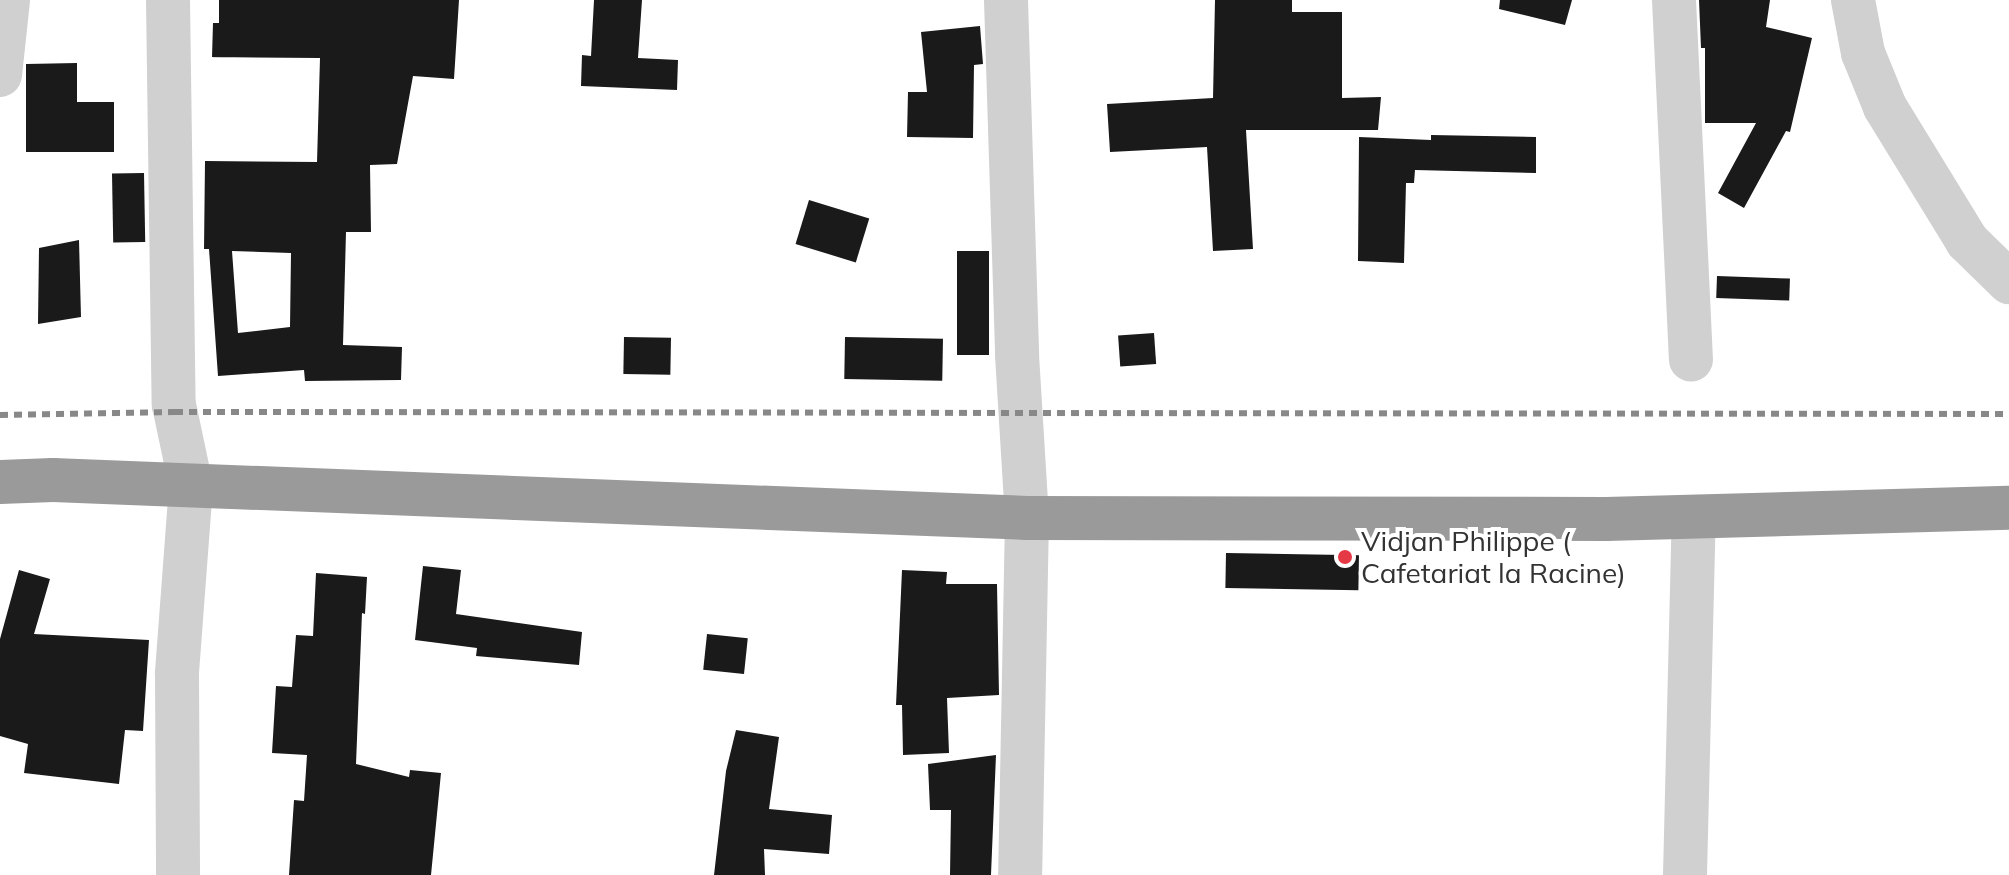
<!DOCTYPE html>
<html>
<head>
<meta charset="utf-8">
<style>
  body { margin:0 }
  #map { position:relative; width:2009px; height:875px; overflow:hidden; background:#fff; font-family:Mulish,sans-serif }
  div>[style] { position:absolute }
  .building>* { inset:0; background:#1a1a1a; transform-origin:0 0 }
  .minor>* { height:44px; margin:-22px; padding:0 22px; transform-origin:22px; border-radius:22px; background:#d0d0d0 }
  .highway>* { height:44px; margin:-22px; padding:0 22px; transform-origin:22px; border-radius:22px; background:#9a9a9a }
  .rail>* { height:6px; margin-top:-3px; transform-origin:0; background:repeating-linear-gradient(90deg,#888 0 8px,transparent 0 14px) }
  .dots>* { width:22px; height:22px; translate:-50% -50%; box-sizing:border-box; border:4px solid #fff; border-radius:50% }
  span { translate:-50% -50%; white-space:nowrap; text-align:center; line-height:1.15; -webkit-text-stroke:8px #fff; paint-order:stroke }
  .poi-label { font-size:28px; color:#333 }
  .left { translate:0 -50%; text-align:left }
</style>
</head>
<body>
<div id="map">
  <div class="building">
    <div style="clip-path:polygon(evenodd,219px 0,459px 0,454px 79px,413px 76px,397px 164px,370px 165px,371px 232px,346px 232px,343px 345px,402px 347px,401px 380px,305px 381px,304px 370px,218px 376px,209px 249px,204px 249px,205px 161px,317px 162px,320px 58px,212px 57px,213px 23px,219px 23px,219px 0,232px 251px,291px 253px,290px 327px,238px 333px,232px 251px)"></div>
    <div style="clip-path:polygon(594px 0,642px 0,638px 58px,678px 60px,677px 90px,581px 86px,582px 55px,591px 56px)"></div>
    <div style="clip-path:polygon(1215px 0,1292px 0,1292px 12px,1342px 12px,1342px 98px,1381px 97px,1378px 130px,1246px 130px,1253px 249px,1213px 251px,1207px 147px,1110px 152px,1107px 104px,1213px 98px)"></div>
    <div style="clip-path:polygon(1500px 0,1572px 0,1565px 25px,1499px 9px)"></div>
    <div style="clip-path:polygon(1699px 0,1770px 0,1766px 27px,1812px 38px,1790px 132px,1786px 131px,1744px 208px,1718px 193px,1756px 123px,1705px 123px,1705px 48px,1701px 48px)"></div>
    <div style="clip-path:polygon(980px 26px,983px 64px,974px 65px,973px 138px,907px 137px,908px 92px,927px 92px,921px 32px)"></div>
    <div style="clip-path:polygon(77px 63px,77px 102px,114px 102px,114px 152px,26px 152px,26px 64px)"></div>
    <div style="clip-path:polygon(1431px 135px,1536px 137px,1536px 173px,1415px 170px,1414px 183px,1406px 183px,1404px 263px,1358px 261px,1359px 137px,1431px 140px)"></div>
    <div style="left:144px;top:173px;width:69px;height:32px;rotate:89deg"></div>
    <div style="left:809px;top:200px;width:63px;height:46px;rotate:17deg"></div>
    <div style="clip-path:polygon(79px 240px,81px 317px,38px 324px,39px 248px)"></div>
    <div style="left:957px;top:251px;width:32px;height:104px"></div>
    <div style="left:1717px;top:276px;width:73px;height:22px;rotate:2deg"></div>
    <div style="left:1154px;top:333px;width:31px;height:36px;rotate:86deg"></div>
    <div style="left:624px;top:337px;width:47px;height:37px;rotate:1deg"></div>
    <div style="left:845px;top:337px;width:98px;height:42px;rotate:1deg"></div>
    <div style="left:1226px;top:553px;width:133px;height:35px;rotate:1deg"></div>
    <div style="clip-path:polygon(423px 566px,461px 570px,456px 614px,582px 632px,579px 665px,476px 656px,477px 648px,415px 640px)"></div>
    <div style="clip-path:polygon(19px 570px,50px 579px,34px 634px,149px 640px,143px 731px,125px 730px,119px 784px,24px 773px,28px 744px,0 736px,0 639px)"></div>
    <div style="clip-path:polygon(902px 570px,947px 572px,946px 584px,997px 584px,999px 695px,947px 698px,949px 753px,903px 755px,902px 705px,896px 705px)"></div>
    <div style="clip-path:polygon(316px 573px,367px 577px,365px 614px,362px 613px,356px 764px,409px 777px,410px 770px,441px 773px,431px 875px,289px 875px,294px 800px,304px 801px,307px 755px,272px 753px,276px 686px,292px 687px,296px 635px,313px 636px)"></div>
    <div style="left:707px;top:634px;width:41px;height:36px;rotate:6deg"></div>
    <div style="clip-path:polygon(736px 730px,779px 737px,769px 809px,832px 815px,829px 854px,764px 849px,765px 875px,714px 875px,726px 771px)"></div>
    <div style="clip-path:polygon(996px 755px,991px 875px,950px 875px,951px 810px,930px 810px,928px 764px)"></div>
  </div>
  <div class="minor">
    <div style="left:168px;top:0;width:405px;rotate:89.2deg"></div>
    <div style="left:174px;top:405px;width:83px;rotate:78.1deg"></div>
    <div style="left:191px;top:486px;width:189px;rotate:94.3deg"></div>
    <div style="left:177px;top:674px;width:201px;rotate:89.7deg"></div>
    <div style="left:1006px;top:0;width:355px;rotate:88.2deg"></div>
    <div style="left:1017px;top:355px;width:163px;rotate:86.5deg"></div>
    <div style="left:1027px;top:518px;width:357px;rotate:91.1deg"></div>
    <div style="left:1674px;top:0;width:360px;rotate:87.3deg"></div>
    <div style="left:1853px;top:0;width:54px;rotate:79.3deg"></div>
    <div style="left:1863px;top:53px;width:58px;rotate:67.8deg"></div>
    <div style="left:1885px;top:107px;width:157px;rotate:58.5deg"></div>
    <div style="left:1967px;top:241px;width:59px;rotate:44.3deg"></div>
    <div style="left:0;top:75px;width:75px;rotate:-83.9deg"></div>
    <div style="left:1685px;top:875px;width:357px;rotate:-88.6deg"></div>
  </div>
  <div class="highway">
    <div style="left:0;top:482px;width:53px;rotate:-2.2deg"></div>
    <div style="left:53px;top:480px;width:975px;rotate:2.23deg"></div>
    <div style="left:1027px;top:518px;width:579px;rotate:0.1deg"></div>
    <div style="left:1606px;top:519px;width:403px;rotate:-1.6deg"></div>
  </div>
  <div class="rail">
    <div style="left:0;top:415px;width:175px;rotate:-1deg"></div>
    <div style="left:175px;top:412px;width:1834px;rotate:0.06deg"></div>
  </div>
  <div class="dots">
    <div style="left:1345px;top:557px;background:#e63946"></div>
  </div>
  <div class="poi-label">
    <span class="left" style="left:1361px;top:557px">Vidjan Philippe (<br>Cafetariat la Racine)</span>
  </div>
</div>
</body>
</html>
